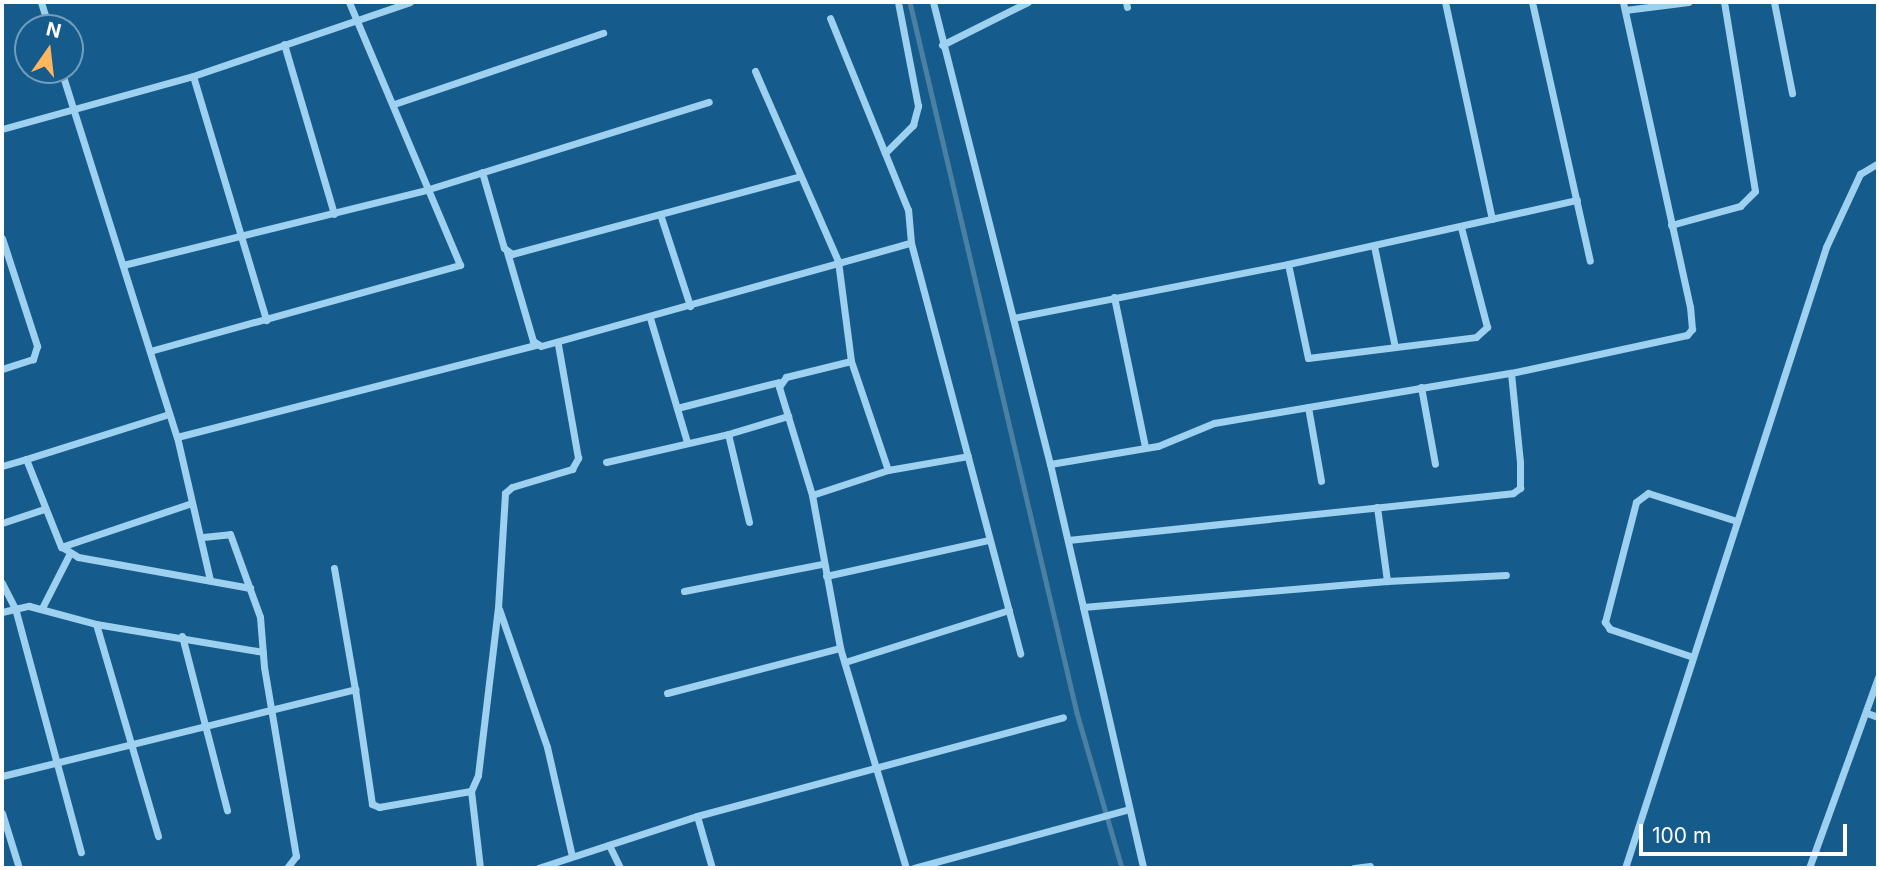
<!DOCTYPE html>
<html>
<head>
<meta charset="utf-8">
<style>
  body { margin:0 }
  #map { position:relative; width:1880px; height:870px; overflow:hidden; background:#155c8d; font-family:Inter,sans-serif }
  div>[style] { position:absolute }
  .stream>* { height:4.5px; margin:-2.25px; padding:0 2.25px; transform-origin:2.25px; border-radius:2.25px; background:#4c80a2 }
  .minor>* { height:7px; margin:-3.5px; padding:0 3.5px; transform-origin:3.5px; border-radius:3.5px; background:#9ed0f0 }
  span { translate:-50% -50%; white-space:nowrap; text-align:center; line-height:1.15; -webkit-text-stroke:5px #155c8d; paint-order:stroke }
  .frame { position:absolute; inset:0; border:4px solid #fff; pointer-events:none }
  .north { position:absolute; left:14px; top:14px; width:70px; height:70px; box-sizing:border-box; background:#155c8d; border:2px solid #739dbb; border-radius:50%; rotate:14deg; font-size:19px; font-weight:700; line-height:28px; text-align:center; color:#fff }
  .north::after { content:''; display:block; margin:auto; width:24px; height:32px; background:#ffb65d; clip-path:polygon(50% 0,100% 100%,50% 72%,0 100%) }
  .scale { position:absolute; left:1639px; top:824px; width:208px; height:32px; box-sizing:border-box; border:4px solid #fff; border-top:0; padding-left:9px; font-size:21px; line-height:24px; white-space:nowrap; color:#fff; -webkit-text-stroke:5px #155c8d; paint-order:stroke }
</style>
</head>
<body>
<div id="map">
  <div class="stream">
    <div style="left:910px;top:2px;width:730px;rotate:76.78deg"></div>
    <div style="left:1077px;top:713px;width:161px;rotate:73.8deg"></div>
  </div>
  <div class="minor">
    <div style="left:41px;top:2px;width:27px;rotate:73deg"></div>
    <div style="left:933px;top:2px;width:477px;rotate:75.8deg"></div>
    <div style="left:1050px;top:464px;width:415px;rotate:77deg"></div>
    <div style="left:1126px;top:2px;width:5px;rotate:79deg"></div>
    <div style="left:1445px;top:2px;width:222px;rotate:77.8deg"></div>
    <div style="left:1532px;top:2px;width:265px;rotate:77.4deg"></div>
    <div style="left:1774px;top:2px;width:93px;rotate:78.8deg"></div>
    <div style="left:1625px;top:10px;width:64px;rotate:-7.2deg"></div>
    <div style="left:284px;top:44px;width:177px;rotate:73.6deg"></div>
    <div style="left:942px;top:45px;width:96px;rotate:-26.6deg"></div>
    <div style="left:61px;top:70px;width:385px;rotate:72.5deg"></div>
    <div style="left:177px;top:437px;width:147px;rotate:77deg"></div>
    <div style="left:755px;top:71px;width:207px;rotate:66.4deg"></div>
    <div style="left:838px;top:261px;width:101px;rotate:82.6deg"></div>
    <div style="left:851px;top:361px;width:67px;rotate:166.2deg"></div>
    <div style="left:786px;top:377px;width:12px;rotate:125deg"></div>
    <div style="left:779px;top:387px;width:113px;rotate:73deg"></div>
    <div style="left:812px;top:495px;width:156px;rotate:79.6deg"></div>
    <div style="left:840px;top:648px;width:230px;rotate:73.3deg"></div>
    <div style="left:193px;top:76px;width:229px;rotate:-18.8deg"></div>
    <div style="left:394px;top:104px;width:221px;rotate:-18.8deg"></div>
    <div style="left:2px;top:129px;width:198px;rotate:-15.5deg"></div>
    <div style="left:193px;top:76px;width:255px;rotate:73.3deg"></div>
    <div style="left:885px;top:153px;width:40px;rotate:-45deg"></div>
    <div style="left:913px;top:125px;width:20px;rotate:-75deg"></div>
    <div style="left:918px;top:106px;width:106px;rotate:-100.9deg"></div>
    <div style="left:482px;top:172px;width:79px;rotate:73.9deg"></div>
    <div style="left:504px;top:248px;width:10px;rotate:37deg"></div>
    <div style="left:512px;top:254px;width:296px;rotate:-15.1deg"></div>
    <div style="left:660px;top:214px;width:97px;rotate:71.9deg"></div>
    <div style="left:1671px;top:225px;width:72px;rotate:-15.4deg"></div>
    <div style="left:1740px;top:206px;width:21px;rotate:-45deg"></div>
    <div style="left:1755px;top:191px;width:192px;rotate:-99.3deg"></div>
    <div style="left:2px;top:238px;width:114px;rotate:72deg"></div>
    <div style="left:37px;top:346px;width:14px;rotate:107deg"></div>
    <div style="left:33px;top:359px;width:33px;rotate:162deg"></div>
    <div style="left:911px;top:243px;width:425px;rotate:75.1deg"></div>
    <div style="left:1374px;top:246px;width:103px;rotate:78.3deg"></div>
    <div style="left:507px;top:252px;width:93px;rotate:73.7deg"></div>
    <div style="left:533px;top:341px;width:9px;rotate:32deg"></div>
    <div style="left:541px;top:346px;width:384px;rotate:-15.6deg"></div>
    <div style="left:911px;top:243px;width:33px;rotate:-95deg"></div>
    <div style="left:908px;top:210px;width:207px;rotate:-112.1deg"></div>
    <div style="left:1288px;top:264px;width:96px;rotate:78deg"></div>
    <div style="left:1308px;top:358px;width:169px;rotate:-7.1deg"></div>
    <div style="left:1476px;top:337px;width:15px;rotate:-42deg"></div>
    <div style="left:1487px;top:327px;width:103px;rotate:-104.6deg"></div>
    <div style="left:123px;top:265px;width:315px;rotate:-13.9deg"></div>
    <div style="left:429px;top:189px;width:293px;rotate:-17.3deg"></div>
    <div style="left:1114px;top:297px;width:153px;rotate:78.3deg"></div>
    <div style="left:650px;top:318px;width:129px;rotate:73.4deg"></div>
    <div style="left:1013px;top:318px;width:280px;rotate:-11.1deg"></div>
    <div style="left:1288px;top:264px;width:296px;rotate:-12.5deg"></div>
    <div style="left:150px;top:351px;width:322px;rotate:-15.5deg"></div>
    <div style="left:460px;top:265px;width:285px;rotate:-112.9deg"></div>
    <div style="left:851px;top:361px;width:115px;rotate:71.3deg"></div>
    <div style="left:1421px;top:387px;width:78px;rotate:79.7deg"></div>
    <div style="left:1308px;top:407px;width:75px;rotate:80deg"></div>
    <div style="left:677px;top:408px;width:105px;rotate:-14.3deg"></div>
    <div style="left:169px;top:414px;width:150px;rotate:162.5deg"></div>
    <div style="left:26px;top:459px;width:95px;rotate:68.3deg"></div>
    <div style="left:61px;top:547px;width:138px;rotate:-18.6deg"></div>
    <div style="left:177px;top:437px;width:371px;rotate:-14.4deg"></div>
    <div style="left:606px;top:462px;width:125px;rotate:-12.9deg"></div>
    <div style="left:1050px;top:464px;width:109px;rotate:-9.5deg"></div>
    <div style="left:1158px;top:446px;width:61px;rotate:-22.3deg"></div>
    <div style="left:1214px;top:423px;width:301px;rotate:-9.6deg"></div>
    <div style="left:1511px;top:373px;width:180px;rotate:-12.2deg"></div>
    <div style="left:1687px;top:335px;width:8px;rotate:-50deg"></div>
    <div style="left:1692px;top:329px;width:22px;rotate:-95deg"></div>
    <div style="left:1690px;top:307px;width:312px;rotate:-102.4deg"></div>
    <div style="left:2px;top:466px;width:25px;rotate:-16deg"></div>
    <div style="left:812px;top:495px;width:80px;rotate:-18.2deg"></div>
    <div style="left:888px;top:470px;width:81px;rotate:-9.9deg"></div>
    <div style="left:1377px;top:507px;width:75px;rotate:82.3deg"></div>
    <div style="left:1387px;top:581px;width:119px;rotate:-2.9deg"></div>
    <div style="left:749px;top:522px;width:90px;rotate:-103.4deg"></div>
    <div style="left:728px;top:434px;width:63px;rotate:-16.7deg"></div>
    <div style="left:2px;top:523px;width:44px;rotate:-18.4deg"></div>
    <div style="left:203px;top:537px;width:27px;rotate:-6deg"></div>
    <div style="left:230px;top:534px;width:88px;rotate:70.1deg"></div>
    <div style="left:260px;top:617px;width:50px;rotate:85.4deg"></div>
    <div style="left:264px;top:667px;width:192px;rotate:80.4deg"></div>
    <div style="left:296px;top:856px;width:15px;rotate:127deg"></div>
    <div style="left:1068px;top:540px;width:447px;rotate:-6deg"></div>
    <div style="left:1513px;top:493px;width:9px;rotate:-36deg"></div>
    <div style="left:1520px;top:488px;width:26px;rotate:-90deg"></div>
    <div style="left:1520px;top:462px;width:89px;rotate:-95.8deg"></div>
    <div style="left:62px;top:547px;width:19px;rotate:32deg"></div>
    <div style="left:78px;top:557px;width:175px;rotate:10.2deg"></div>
    <div style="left:334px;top:568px;width:123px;rotate:80.2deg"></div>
    <div style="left:826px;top:576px;width:167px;rotate:-12.5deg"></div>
    <div style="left:2px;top:583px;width:28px;rotate:63deg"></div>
    <div style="left:15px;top:608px;width:253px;rotate:74.9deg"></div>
    <div style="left:684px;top:591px;width:141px;rotate:-11.1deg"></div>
    <div style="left:1083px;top:607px;width:305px;rotate:-4.9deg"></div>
    <div style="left:42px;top:608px;width:59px;rotate:-63deg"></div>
    <div style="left:499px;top:609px;width:146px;rotate:70.8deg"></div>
    <div style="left:547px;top:747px;width:112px;rotate:77.1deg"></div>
    <div style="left:2px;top:612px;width:28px;rotate:-13deg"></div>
    <div style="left:29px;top:606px;width:69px;rotate:15deg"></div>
    <div style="left:96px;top:624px;width:169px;rotate:9.5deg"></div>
    <div style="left:96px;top:624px;width:221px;rotate:73.7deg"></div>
    <div style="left:182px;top:636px;width:180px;rotate:75.5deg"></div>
    <div style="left:1693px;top:657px;width:88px;rotate:-161.4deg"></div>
    <div style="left:1610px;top:629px;width:9px;rotate:-126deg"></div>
    <div style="left:1605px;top:622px;width:124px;rotate:-75.5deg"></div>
    <div style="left:1636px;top:502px;width:15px;rotate:-37deg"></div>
    <div style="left:1648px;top:493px;width:93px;rotate:17.5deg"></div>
    <div style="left:845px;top:662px;width:172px;rotate:-17.6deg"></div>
    <div style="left:667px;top:693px;width:179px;rotate:-14.6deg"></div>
    <div style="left:1867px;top:713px;width:12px;rotate:20deg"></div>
    <div style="left:2px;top:776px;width:364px;rotate:-13.8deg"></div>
    <div style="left:355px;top:689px;width:116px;rotate:81.6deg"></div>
    <div style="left:372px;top:804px;width:8px;rotate:23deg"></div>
    <div style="left:379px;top:807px;width:93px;rotate:-9.9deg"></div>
    <div style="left:471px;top:791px;width:17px;rotate:-66deg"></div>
    <div style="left:478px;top:775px;width:168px;rotate:-83.2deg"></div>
    <div style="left:498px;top:608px;width:115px;rotate:-86.5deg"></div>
    <div style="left:505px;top:493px;width:9px;rotate:-41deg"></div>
    <div style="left:512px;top:487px;width:63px;rotate:-16.7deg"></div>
    <div style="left:572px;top:469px;width:13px;rotate:-61deg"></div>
    <div style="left:578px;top:458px;width:116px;rotate:-100deg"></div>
    <div style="left:471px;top:791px;width:78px;rotate:83.3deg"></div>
    <div style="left:2px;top:813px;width:58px;rotate:72.8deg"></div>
    <div style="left:609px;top:845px;width:25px;rotate:64deg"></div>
    <div style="left:538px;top:868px;width:167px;rotate:-18.1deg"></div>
    <div style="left:712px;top:868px;width:54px;rotate:-106.1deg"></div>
    <div style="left:697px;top:816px;width:379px;rotate:-15.1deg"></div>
    <div style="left:914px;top:868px;width:223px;rotate:-15.3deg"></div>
    <div style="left:1354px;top:868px;width:16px;rotate:-7deg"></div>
    <div style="left:1625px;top:868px;width:653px;rotate:-72.06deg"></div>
    <div style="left:1826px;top:247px;width:81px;rotate:-65deg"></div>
    <div style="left:1860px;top:174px;width:21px;rotate:-31deg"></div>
    <div style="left:1809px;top:868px;width:203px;rotate:-70.1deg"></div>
  </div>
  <div class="frame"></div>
  <div class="north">N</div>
  <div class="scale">100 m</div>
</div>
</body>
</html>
